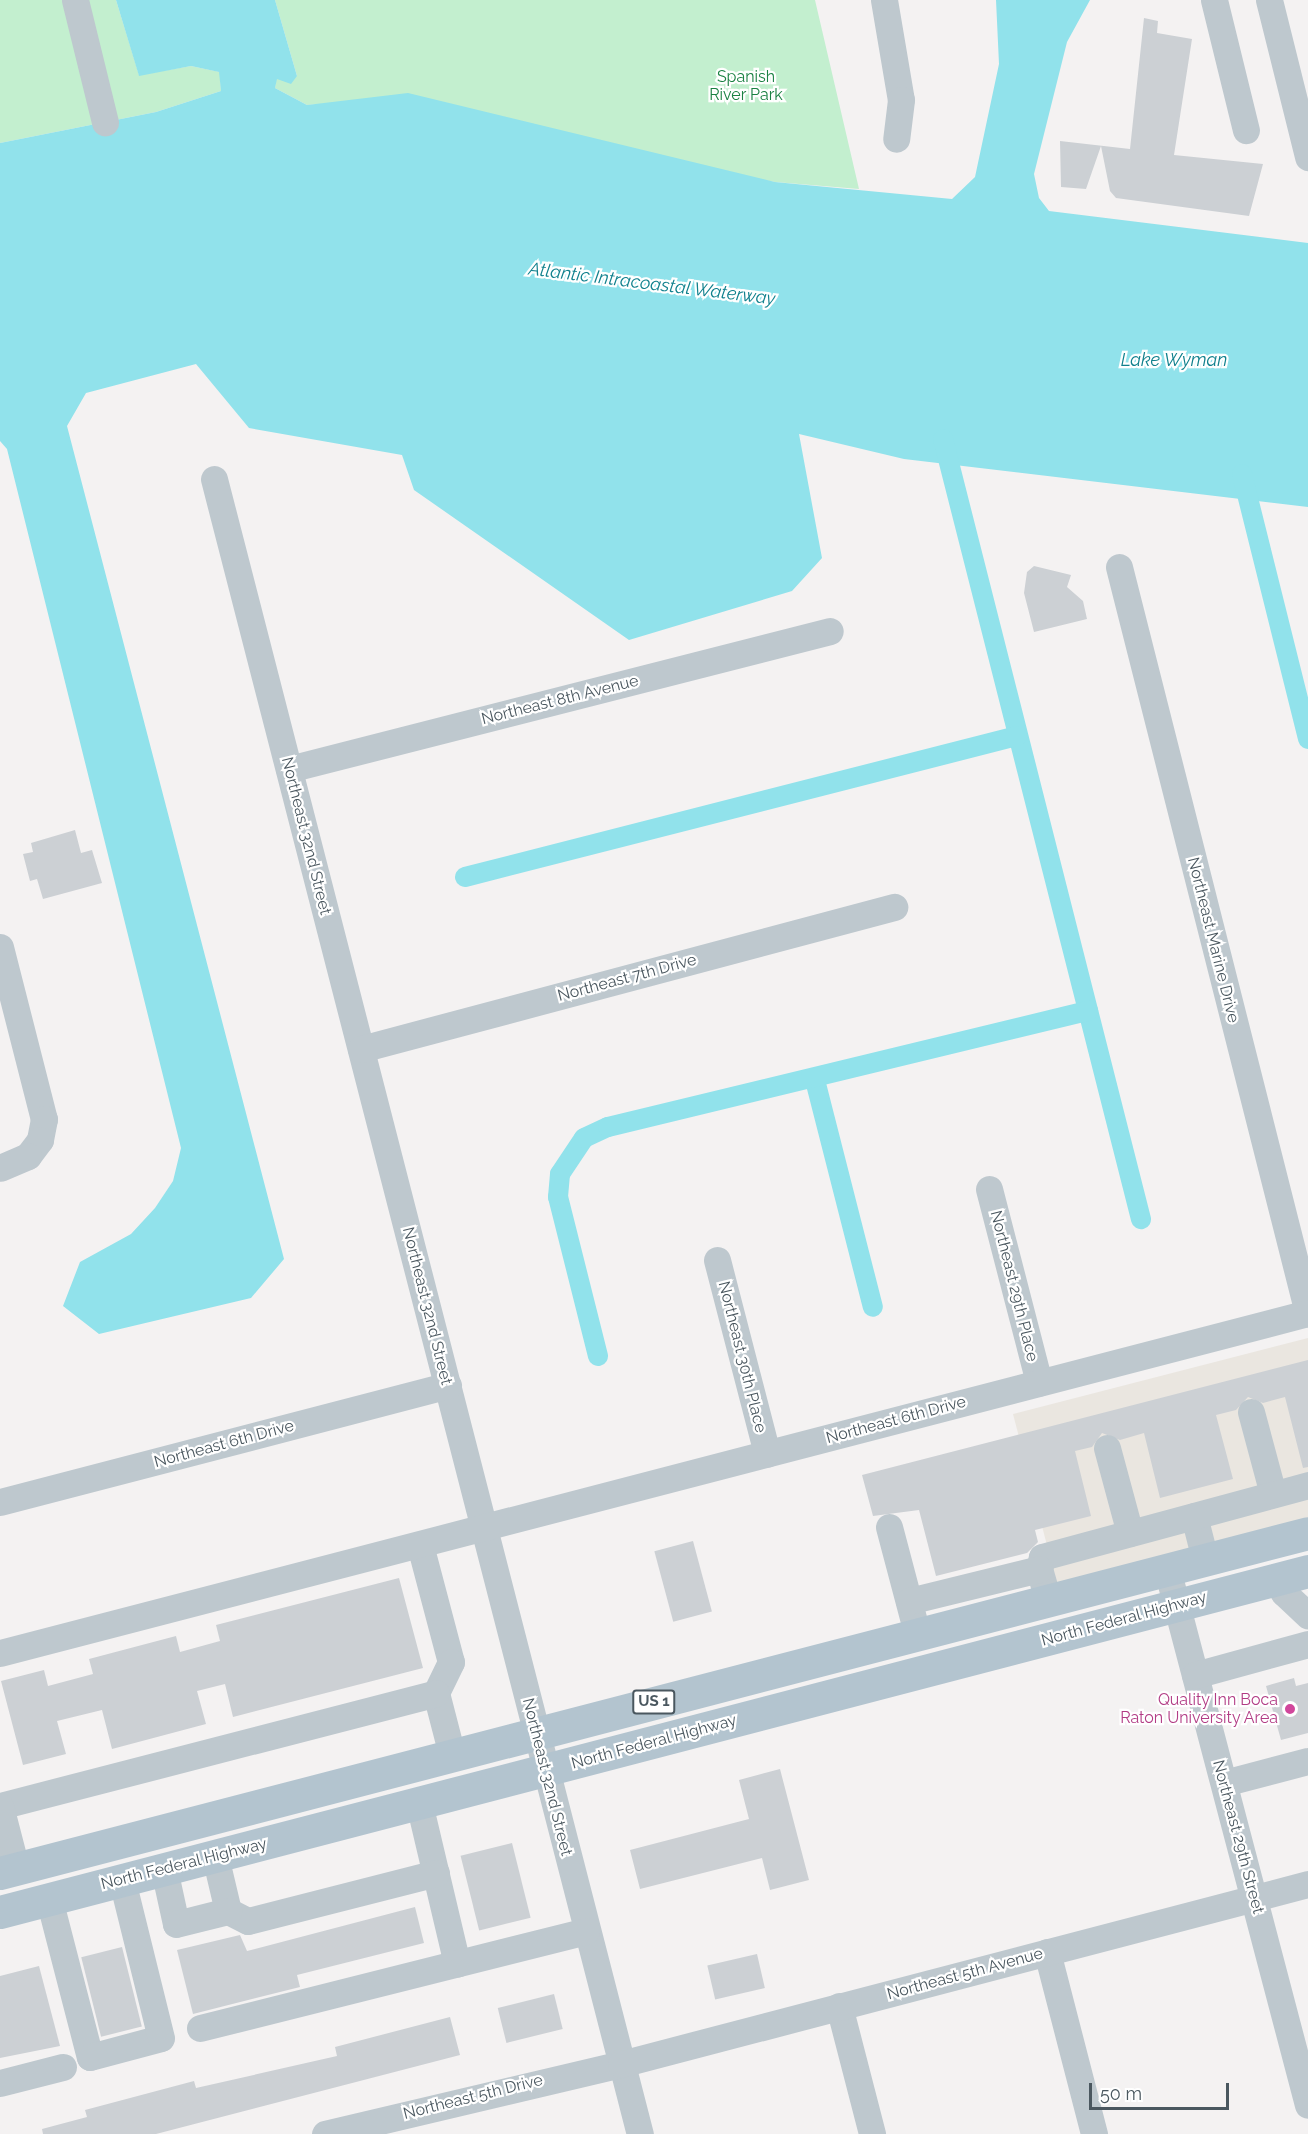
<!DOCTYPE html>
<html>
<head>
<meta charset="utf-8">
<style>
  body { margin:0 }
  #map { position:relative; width:1308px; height:2134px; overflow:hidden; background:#f4f2f2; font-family:Raleway,sans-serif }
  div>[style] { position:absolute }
  .commercial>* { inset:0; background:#eae6e0 }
  .green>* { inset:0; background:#c3efcf }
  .water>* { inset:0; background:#91e2eb }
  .canal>* { height:20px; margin:-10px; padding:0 10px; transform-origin:10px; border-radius:10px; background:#91e2eb }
  .building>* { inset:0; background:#ccd0d4; transform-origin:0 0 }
  .minor>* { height:27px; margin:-13.5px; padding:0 13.5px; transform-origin:13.5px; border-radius:13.5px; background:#bec8ce }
  .major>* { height:33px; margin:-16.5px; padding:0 16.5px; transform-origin:16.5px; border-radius:16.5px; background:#b3c4cf }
  .dots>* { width:16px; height:16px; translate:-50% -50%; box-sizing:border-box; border:3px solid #fff; border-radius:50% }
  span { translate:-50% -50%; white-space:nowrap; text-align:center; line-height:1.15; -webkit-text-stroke:4.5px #fff; paint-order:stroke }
  .shield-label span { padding:2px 4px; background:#fff; border:2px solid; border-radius:4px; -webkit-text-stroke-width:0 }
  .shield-label { font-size:15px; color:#4a575f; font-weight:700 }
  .park-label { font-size:16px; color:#1a8142 }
  .street-label { font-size:16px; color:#4a575f }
  .hotel-label { font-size:16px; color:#b23c85 }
  .right { translate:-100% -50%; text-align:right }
  .water-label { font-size:18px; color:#10808d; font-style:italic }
  .scale { position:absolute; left:1089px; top:2083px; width:140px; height:27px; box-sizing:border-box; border:3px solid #4a575f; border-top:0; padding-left:8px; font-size:18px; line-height:21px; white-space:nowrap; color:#4a575f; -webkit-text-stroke:4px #fff; paint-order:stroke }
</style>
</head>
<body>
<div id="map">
  <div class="commercial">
    <div style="clip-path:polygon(1308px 1338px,1308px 1521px,1057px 1584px,1013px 1414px)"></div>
  </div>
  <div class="green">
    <div style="clip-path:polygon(0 0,116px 0,139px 75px,191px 66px,220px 72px,221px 91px,156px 112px,0 143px)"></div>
    <div style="clip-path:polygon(275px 0,815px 0,859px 189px,775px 182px,335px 103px,307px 105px,275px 88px,276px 79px,297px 76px)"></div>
  </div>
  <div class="water">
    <div style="clip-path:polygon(116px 0,275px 0,297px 76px,291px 84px,277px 79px,275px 88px,307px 105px,408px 93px,775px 182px,952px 199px,975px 177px,999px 64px,996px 0,1090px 0,1067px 42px,1034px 174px,1039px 198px,1049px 211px,1308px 243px,1308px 507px,904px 459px,799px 434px,822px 558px,792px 591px,629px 640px,414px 490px,402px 455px,249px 428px,196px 364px,86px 393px,67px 426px,284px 1259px,251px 1298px,99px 1334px,63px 1306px,80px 1262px,131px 1234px,155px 1208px,173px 1181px,181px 1148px,7px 449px,0 441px,0 143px,156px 112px,221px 91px,219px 72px,191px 66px,139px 76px)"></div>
  </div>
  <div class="canal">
    <div style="left:943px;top:439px;width:805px;rotate:75.76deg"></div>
    <div style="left:1242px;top:474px;width:273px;rotate:76deg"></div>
    <div style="left:465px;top:877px;width:570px;rotate:-14.33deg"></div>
    <div style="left:815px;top:1080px;width:234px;rotate:75.7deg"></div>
    <div style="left:598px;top:1356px;width:164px;rotate:-104.1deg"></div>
    <div style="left:558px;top:1197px;width:23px;rotate:-85deg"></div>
    <div style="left:560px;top:1174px;width:43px;rotate:-56.3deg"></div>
    <div style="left:584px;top:1138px;width:26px;rotate:-25deg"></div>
    <div style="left:608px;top:1127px;width:494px;rotate:-13.6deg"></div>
  </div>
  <div class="building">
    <div style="clip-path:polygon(1144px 18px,1158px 21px,1157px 33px,1192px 39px,1174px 155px,1263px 164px,1249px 216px,1116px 198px,1110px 191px,1101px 146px,1086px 189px,1061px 187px,1060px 141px,1130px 149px)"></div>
    <div style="clip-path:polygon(1034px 566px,1071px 575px,1067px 587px,1083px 601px,1087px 619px,1034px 632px,1024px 593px,1027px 572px)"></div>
    <div style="clip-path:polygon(75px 830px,81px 853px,92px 850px,102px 883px,43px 899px,37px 879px,30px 881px,23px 854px,33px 852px,31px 843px)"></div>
    <div style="clip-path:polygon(1308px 1360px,1308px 1467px,1303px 1468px,1285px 1397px,1263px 1403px,1248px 1397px,1236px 1410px,1216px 1415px,1233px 1479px,1160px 1498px,1144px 1433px,1120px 1440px,1102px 1433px,1092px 1447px,1075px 1451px,1091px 1516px,1035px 1530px,1038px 1542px,1027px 1553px,936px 1576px,919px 1510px,873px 1516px,862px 1475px)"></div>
    <div style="left:693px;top:1541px;width:73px;height:40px;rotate:75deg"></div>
    <div style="clip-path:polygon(399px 1578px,423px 1668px,233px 1717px,225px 1684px,197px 1691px,206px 1724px,112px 1749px,102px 1710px,57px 1721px,66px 1754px,23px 1765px,1px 1681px,44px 1670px,48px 1686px,93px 1674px,89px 1659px,176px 1636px,180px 1652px,220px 1641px,216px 1625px)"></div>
    <div style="clip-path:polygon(1294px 1678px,1296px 1686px,1308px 1683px,1308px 1733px,1281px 1740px,1266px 1686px)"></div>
    <div style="clip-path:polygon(780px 1769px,809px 1880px,770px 1890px,762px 1858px,640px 1889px,630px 1850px,749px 1819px,739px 1780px)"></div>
    <div style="left:512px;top:1843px;width:77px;height:53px;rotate:76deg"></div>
    <div style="clip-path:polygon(415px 1907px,424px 1943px,297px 1975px,300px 1987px,193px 2014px,177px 1950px,240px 1935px,247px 1951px)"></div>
    <div style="left:122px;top:1947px;width:82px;height:42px;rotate:76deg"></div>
    <div style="left:757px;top:1954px;width:35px;height:51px;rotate:77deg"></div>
    <div style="clip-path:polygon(39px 1966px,60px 2046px,0 2058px,0 1976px)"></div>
    <div style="left:554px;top:1994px;width:36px;height:58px;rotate:76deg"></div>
    <div style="clip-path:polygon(450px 2017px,460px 2055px,156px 2134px,43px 2134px,42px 2129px,87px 2117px,85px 2110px,194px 2081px,196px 2088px,337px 2056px,335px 2047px)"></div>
  </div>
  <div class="minor">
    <div style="left:75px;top:0;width:126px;rotate:76.2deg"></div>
    <div style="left:884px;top:0;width:101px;rotate:80.4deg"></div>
    <div style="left:901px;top:100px;width:39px;rotate:97deg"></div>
    <div style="left:1214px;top:0;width:134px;rotate:76.2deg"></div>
    <div style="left:1269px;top:0;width:162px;rotate:76deg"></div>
    <div style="left:214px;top:479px;width:1709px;rotate:75.57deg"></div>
    <div style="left:1119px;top:567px;width:770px;rotate:75.78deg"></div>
    <div style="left:289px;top:769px;width:558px;rotate:-14.31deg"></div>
    <div style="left:0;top:947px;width:178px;rotate:75.7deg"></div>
    <div style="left:44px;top:1119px;width:21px;rotate:101deg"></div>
    <div style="left:40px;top:1140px;width:20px;rotate:127deg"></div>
    <div style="left:28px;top:1156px;width:30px;rotate:157deg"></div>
    <div style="left:361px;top:1049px;width:552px;rotate:-14.92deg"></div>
    <div style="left:989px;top:1189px;width:200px;rotate:75.5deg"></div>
    <div style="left:717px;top:1260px;width:200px;rotate:75.5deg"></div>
    <div style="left:1251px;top:1412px;width:85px;rotate:75deg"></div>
    <div style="left:1107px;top:1448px;width:88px;rotate:74.9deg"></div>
    <div style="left:0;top:1502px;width:463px;rotate:-14.6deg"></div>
    <div style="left:1194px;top:1516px;width:44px;rotate:75.7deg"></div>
    <div style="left:889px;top:1527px;width:94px;rotate:75.2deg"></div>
    <div style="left:420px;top:1545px;width:121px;rotate:75.2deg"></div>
    <div style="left:451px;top:1662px;width:34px;rotate:116deg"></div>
    <div style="left:436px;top:1693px;width:64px;rotate:75.5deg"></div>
    <div style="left:1167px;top:1569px;width:554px;rotate:75.26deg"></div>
    <div style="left:1281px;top:1578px;width:15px;rotate:79deg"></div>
    <div style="left:1284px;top:1593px;width:33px;rotate:43deg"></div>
    <div style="left:1048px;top:1600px;width:32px;rotate:-106deg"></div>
    <div style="left:1039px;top:1569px;width:12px;rotate:-76deg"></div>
    <div style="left:1042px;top:1557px;width:276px;rotate:-15.1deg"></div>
    <div style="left:909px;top:1601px;width:134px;rotate:-13.8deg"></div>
    <div style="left:0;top:1653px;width:1351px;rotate:-14.57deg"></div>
    <div style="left:1195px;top:1675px;width:117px;rotate:-15.3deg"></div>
    <div style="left:1224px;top:1783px;width:87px;rotate:-14.7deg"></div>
    <div style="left:419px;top:1803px;width:165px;rotate:76.7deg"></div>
    <div style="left:0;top:1806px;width:450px;rotate:-14.5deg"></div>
    <div style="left:0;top:1806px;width:64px;rotate:75.5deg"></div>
    <div style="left:215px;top:1856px;width:57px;rotate:76.7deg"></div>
    <div style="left:228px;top:1911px;width:22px;rotate:27deg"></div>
    <div style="left:248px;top:1921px;width:194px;rotate:-14.3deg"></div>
    <div style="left:164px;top:1869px;width:56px;rotate:77.7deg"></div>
    <div style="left:176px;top:1924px;width:54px;rotate:-14deg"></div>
    <div style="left:49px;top:1899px;width:163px;rotate:75.5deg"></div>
    <div style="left:90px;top:2057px;width:73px;rotate:-15deg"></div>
    <div style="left:161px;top:2038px;width:163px;rotate:-103.9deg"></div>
    <div style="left:1047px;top:1952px;width:188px;rotate:75.5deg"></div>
    <div style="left:839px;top:2006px;width:132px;rotate:75.5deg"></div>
    <div style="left:200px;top:2028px;width:398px;rotate:-14.1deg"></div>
    <div style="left:0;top:2083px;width:65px;rotate:-14.3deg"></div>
    <div style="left:325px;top:2134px;width:304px;rotate:-13.3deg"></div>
    <div style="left:621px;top:2064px;width:710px;rotate:-14.68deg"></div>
  </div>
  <div class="major">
    <div style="left:0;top:1873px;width:1351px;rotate:-14.57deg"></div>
    <div style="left:0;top:1912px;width:1352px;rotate:-14.61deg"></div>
  </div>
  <div class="dots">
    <div style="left:1290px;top:1709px;background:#d1479c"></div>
  </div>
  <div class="shield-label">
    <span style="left:654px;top:1702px">US 1</span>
  </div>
  <div class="park-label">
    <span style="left:746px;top:86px">Spanish<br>River Park</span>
  </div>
  <div class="street-label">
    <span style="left:560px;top:700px;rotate:-14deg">Northeast 8th Avenue</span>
    <span style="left:306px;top:836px;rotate:76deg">Northeast 32nd Street</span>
    <span style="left:1213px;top:940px;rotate:76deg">Northeast Marine Drive</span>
    <span style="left:627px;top:978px;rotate:-15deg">Northeast 7th Drive</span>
    <span style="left:1014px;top:1286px;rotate:76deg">Northeast 29th Place</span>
    <span style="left:427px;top:1306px;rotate:76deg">Northeast 32nd Street</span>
    <span style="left:742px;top:1357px;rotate:76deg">Northeast 30th Place</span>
    <span style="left:896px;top:1420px;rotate:-15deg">Northeast 6th Drive</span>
    <span style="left:224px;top:1444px;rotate:-15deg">Northeast 6th Drive</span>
    <span style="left:1124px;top:1619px;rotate:-15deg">North Federal Highway</span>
    <span style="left:654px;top:1742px;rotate:-15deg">North Federal Highway</span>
    <span style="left:547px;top:1777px;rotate:76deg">Northeast 32nd Street</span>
    <span style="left:1238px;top:1837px;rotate:75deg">Northeast 29th Street</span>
    <span style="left:184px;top:1864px;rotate:-14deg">North Federal Highway</span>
    <span style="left:965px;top:1974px;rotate:-15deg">Northeast 5th Avenue</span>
    <span style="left:473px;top:2097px;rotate:-14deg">Northeast 5th Drive</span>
  </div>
  <div class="hotel-label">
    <span class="right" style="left:1278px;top:1709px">Quality Inn Boca<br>Raton University Area</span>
  </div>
  <div class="water-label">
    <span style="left:652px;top:284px;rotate:7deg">Atlantic Intracoastal Waterway</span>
    <span style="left:1174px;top:360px">Lake Wyman</span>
  </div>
  <div class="scale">50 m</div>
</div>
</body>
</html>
